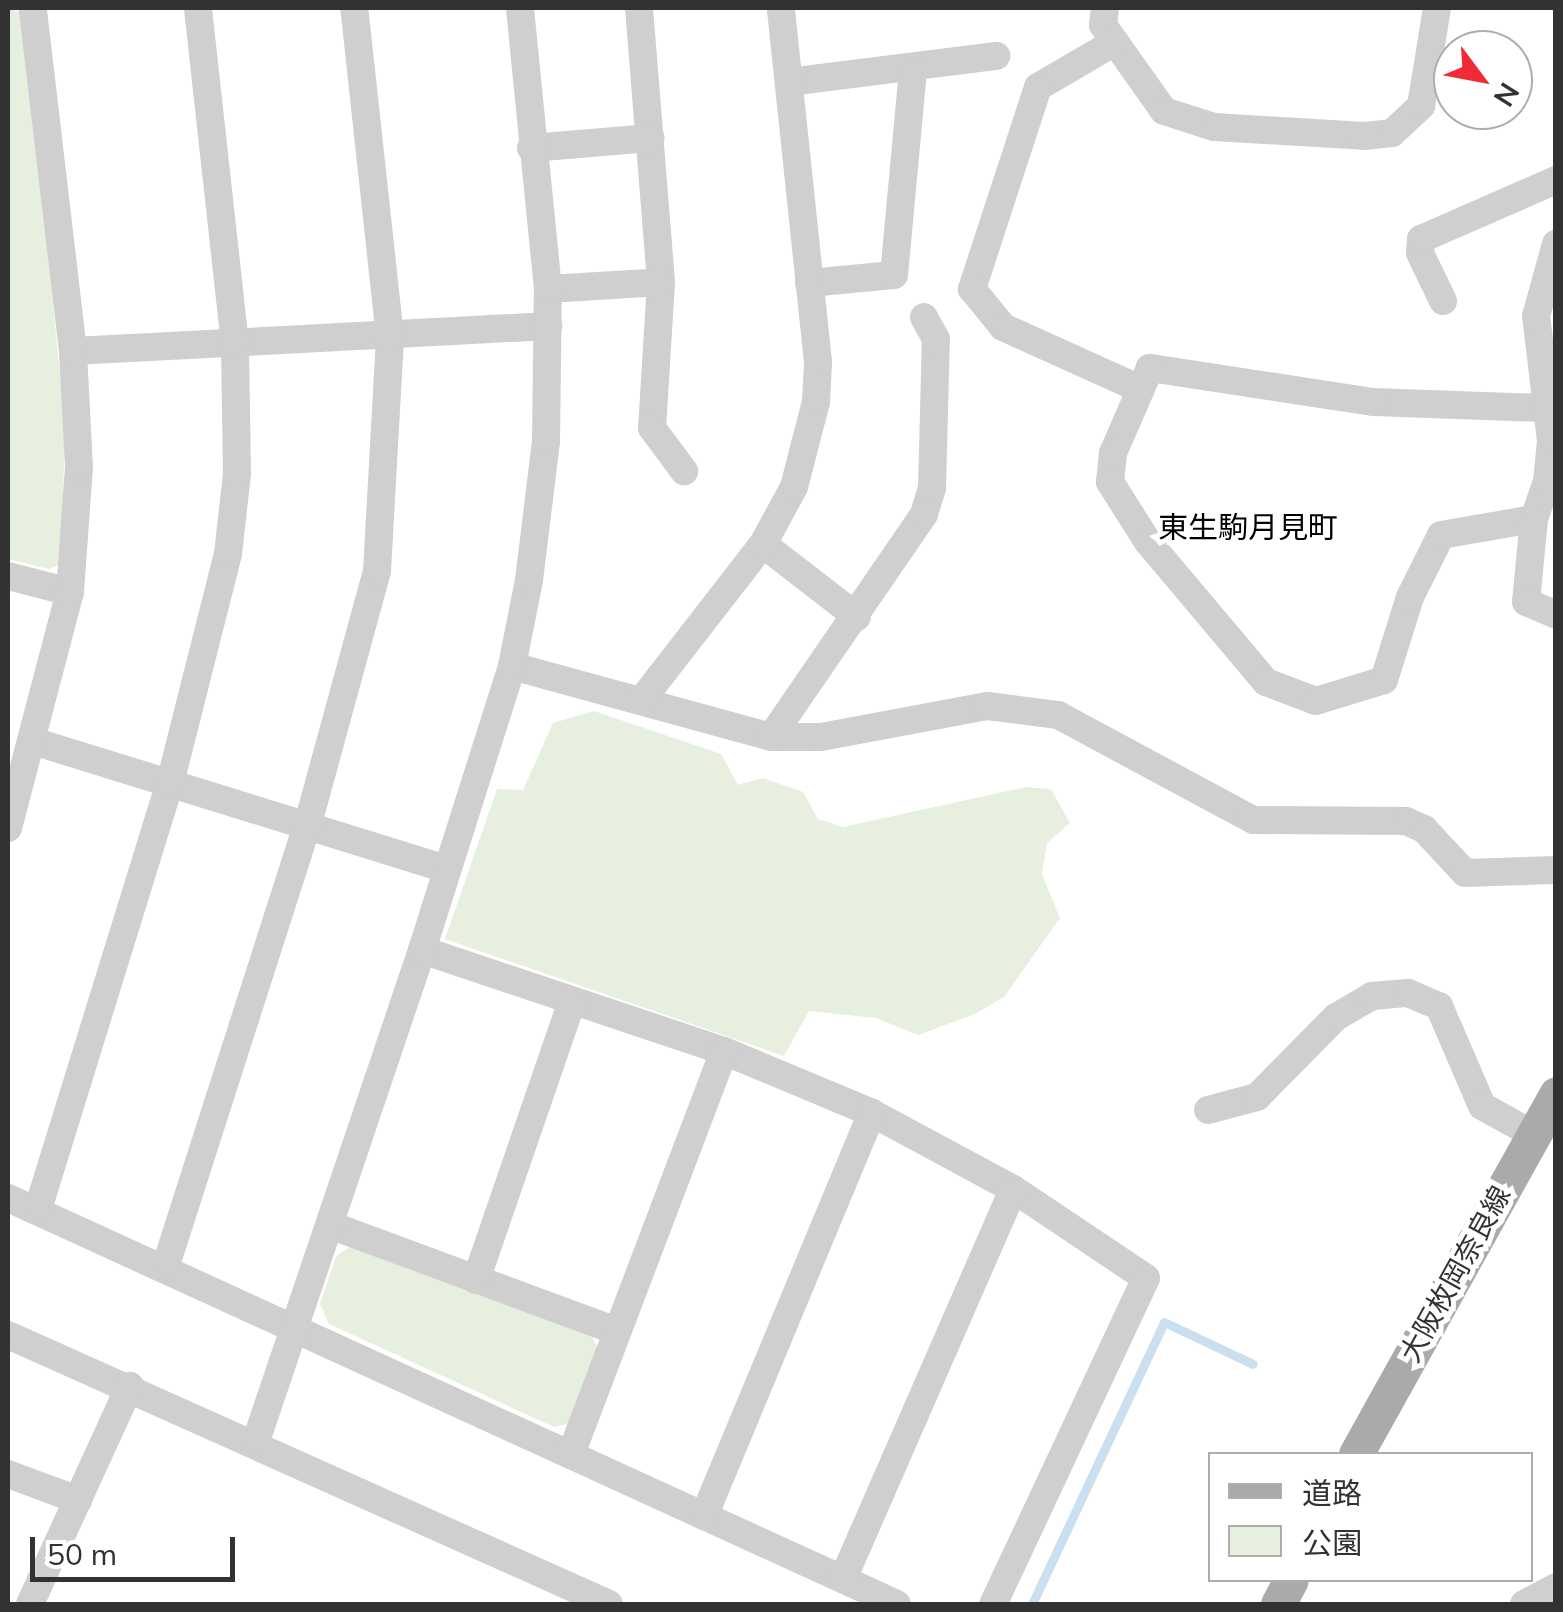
<!DOCTYPE html>
<html>
<head>
<meta charset="utf-8">
<style>
  body { margin:0 }
  #map { position:relative; width:1563px; height:1612px; overflow:hidden; background:#fff; font-family:Mulish,"Noto Sans JP",sans-serif }
  div>[style] { position:absolute }
  .green>* { inset:0; background:#e7efdf }
  .stream>* { height:9px; margin:-4.5px; padding:0 4.5px; transform-origin:4.5px; border-radius:4.5px; background:#cbe0ef }
  .minor>* { height:28px; margin:-14px; padding:0 14px; transform-origin:14px; border-radius:14px; background:#cfcfcf }
  .major>* { height:35px; margin:-17.5px; padding:0 17.5px; transform-origin:17.5px; border-radius:17.5px; background:#aaa }
  span { translate:-50% -50%; white-space:nowrap; text-align:center; line-height:1.15; -webkit-text-stroke:10px #fff; paint-order:stroke }
  .street-label { font-size:28px; color:#323232 }
  .neighbourhood-label { font-size:30px; color:#000 }
  .frame { position:absolute; inset:0; border:10px solid #323232; pointer-events:none }
  .legend { position:absolute; left:1208px; top:1452px; width:325px; height:130px; box-sizing:border-box; background:#fff; border:2px solid #adadad; margin:0; padding:12px 18px; list-style:none; font-size:30px; color:#323232 }
  .legend li { display:flex; align-items:center; gap:20px; height:50px }
  .legend b { width:50px; border:2px solid #adadad }
  .north { position:absolute; left:1433px; top:30px; width:100px; height:100px; box-sizing:border-box; background:#fff; border:2px solid #adadad; border-radius:50%; rotate:122deg; font-size:28px; font-weight:700; line-height:40px; text-align:center; color:#323232 }
  .north::after { content:''; display:block; margin:auto; width:35px; height:45px; background:#f12b35; clip-path:polygon(50% 0,100% 100%,50% 72%,0 100%) }
  .scale { position:absolute; left:30px; top:1537px; width:205px; height:45px; box-sizing:border-box; border:5px solid #323232; border-top:0; padding-left:12px; font-size:30px; line-height:35px; white-space:nowrap; color:#323232; -webkit-text-stroke:8px #fff; paint-order:stroke }
</style>
</head>
<body>
<div id="map">
  <div class="green">
    <div style="clip-path:polygon(8px 8px,25px 14px,65px 427px,61px 564px,49px 569px,8px 559px)"></div>
    <div style="clip-path:polygon(594px 711px,721px 754px,738px 785px,763px 778px,803px 792px,818px 819px,843px 827px,1026px 787px,1051px 789px,1070px 823px,1047px 843px,1042px 874px,1060px 918px,1004px 997px,975px 1014px,918px 1035px,876px 1018px,809px 1011px,784px 1056px,445px 939px,497px 789px,523px 790px,553px 723px)"></div>
    <div style="clip-path:polygon(350px 1247px,591px 1334px,598px 1349px,570px 1423px,554px 1427px,329px 1324px,320px 1304px,336px 1256px)"></div>
  </div>
  <div class="stream">
    <div style="left:1032px;top:1604px;width:311px;rotate:-64.9deg"></div>
    <div style="left:1164px;top:1322px;width:98px;rotate:25.3deg"></div>
  </div>
  <div class="minor">
    <div style="left:639px;top:8px;width:275px;rotate:85.4deg"></div>
    <div style="left:661px;top:282px;width:146px;rotate:93.5deg"></div>
    <div style="left:652px;top:428px;width:54px;rotate:53.3deg"></div>
    <div style="left:1105px;top:8px;width:17px;rotate:97deg"></div>
    <div style="left:1103px;top:25px;width:105px;rotate:54.7deg"></div>
    <div style="left:1164px;top:111px;width:52px;rotate:17.7deg"></div>
    <div style="left:1214px;top:127px;width:150px;rotate:3.4deg"></div>
    <div style="left:1364px;top:136px;width:28px;rotate:-6deg"></div>
    <div style="left:1392px;top:133px;width:40px;rotate:-43deg"></div>
    <div style="left:1421px;top:106px;width:99px;rotate:-80.7deg"></div>
    <div style="left:1115px;top:42px;width:89px;rotate:149.7deg"></div>
    <div style="left:1038px;top:87px;width:213px;rotate:108.1deg"></div>
    <div style="left:972px;top:289px;width:49px;rotate:50.8deg"></div>
    <div style="left:1003px;top:327px;width:148px;rotate:24.3deg"></div>
    <div style="left:789px;top:82px;width:209px;rotate:-7.2deg"></div>
    <div style="left:531px;top:148px;width:120px;rotate:-4.8deg"></div>
    <div style="left:809px;top:283px;width:85px;rotate:-5.4deg"></div>
    <div style="left:894px;top:275px;width:206px;rotate:-84.7deg"></div>
    <div style="left:548px;top:289px;width:113px;rotate:-3.5deg"></div>
    <div style="left:1443px;top:301px;width:53px;rotate:-115.6deg"></div>
    <div style="left:1420px;top:253px;width:14px;rotate:-86deg"></div>
    <div style="left:1421px;top:239px;width:147px;rotate:-23.6deg"></div>
    <div style="left:73px;top:351px;width:476px;rotate:-3deg"></div>
    <div style="left:1543px;top:408px;width:170px;rotate:-178deg"></div>
    <div style="left:1373px;top:402px;width:226px;rotate:-171.3deg"></div>
    <div style="left:1150px;top:368px;width:93px;rotate:113.5deg"></div>
    <div style="left:1113px;top:453px;width:29px;rotate:96deg"></div>
    <div style="left:1110px;top:482px;width:71px;rotate:57.7deg"></div>
    <div style="left:1148px;top:542px;width:183px;rotate:49.9deg"></div>
    <div style="left:1266px;top:682px;width:53px;rotate:20.8deg"></div>
    <div style="left:1316px;top:701px;width:71px;rotate:-17.2deg"></div>
    <div style="left:1384px;top:680px;width:87px;rotate:-72.6deg"></div>
    <div style="left:1410px;top:597px;width:69px;rotate:-63.4deg"></div>
    <div style="left:1441px;top:535px;width:94px;rotate:-9.8deg"></div>
    <div style="left:1534px;top:519px;width:39px;rotate:-71deg"></div>
    <div style="left:1547px;top:482px;width:41px;rotate:-84.4deg"></div>
    <div style="left:1551px;top:441px;width:126px;rotate:-96.8deg"></div>
    <div style="left:1536px;top:316px;width:75px;rotate:-74.5deg"></div>
    <div style="left:1534px;top:519px;width:83px;rotate:95.5deg"></div>
    <div style="left:1526px;top:602px;width:33px;rotate:23deg"></div>
    <div style="left:763px;top:544px;width:119px;rotate:37.8deg"></div>
    <div style="left:8px;top:576px;width:64px;rotate:14.5deg"></div>
    <div style="left:512px;top:666px;width:269px;rotate:15.3deg"></div>
    <div style="left:771px;top:737px;width:50px"></div>
    <div style="left:821px;top:737px;width:169px;rotate:-10.6deg"></div>
    <div style="left:987px;top:706px;width:72px;rotate:7.2deg"></div>
    <div style="left:1058px;top:715px;width:221px;rotate:28.3deg"></div>
    <div style="left:1253px;top:820px;width:153px;rotate:0.4deg"></div>
    <div style="left:1406px;top:821px;width:20px;rotate:24deg"></div>
    <div style="left:1424px;top:829px;width:60px;rotate:47deg"></div>
    <div style="left:1465px;top:873px;width:91px;rotate:-1.9deg"></div>
    <div style="left:641px;top:701px;width:199px;rotate:-52.2deg"></div>
    <div style="left:763px;top:544px;width:65px;rotate:-61.5deg"></div>
    <div style="left:794px;top:487px;width:88px;rotate:-75.5deg"></div>
    <div style="left:816px;top:402px;width:40px;rotate:-87.1deg"></div>
    <div style="left:818px;top:362px;width:356px;rotate:-96deg"></div>
    <div style="left:771px;top:737px;width:270px;rotate:-55.5deg"></div>
    <div style="left:924px;top:514px;width:27px;rotate:-73deg"></div>
    <div style="left:932px;top:488px;width:149px;rotate:-88.5deg"></div>
    <div style="left:936px;top:339px;width:25px;rotate:-119deg"></div>
    <div style="left:33px;top:741px;width:433px;rotate:17.2deg"></div>
    <div style="left:8px;top:828px;width:244px;rotate:-75.3deg"></div>
    <div style="left:70px;top:592px;width:125px;rotate:-85.9deg"></div>
    <div style="left:79px;top:467px;width:116px;rotate:-93deg"></div>
    <div style="left:73px;top:351px;width:345px;rotate:-96.7deg"></div>
    <div style="left:422px;top:950px;width:318px;rotate:18.5deg"></div>
    <div style="left:724px;top:1051px;width:160px;rotate:22.7deg"></div>
    <div style="left:872px;top:1113px;width:160px;rotate:28.3deg"></div>
    <div style="left:1013px;top:1189px;width:160px;rotate:33.8deg"></div>
    <div style="left:1146px;top:1278px;width:360px;rotate:115.1deg"></div>
    <div style="left:1208px;top:1110px;width:51px;rotate:-14.9deg"></div>
    <div style="left:1257px;top:1097px;width:112px;rotate:-45.4deg"></div>
    <div style="left:1336px;top:1017px;width:42px;rotate:-30.3deg"></div>
    <div style="left:1372px;top:996px;width:36px;rotate:-5deg"></div>
    <div style="left:1408px;top:993px;width:34px;rotate:23deg"></div>
    <div style="left:1439px;top:1006px;width:109px;rotate:66.7deg"></div>
    <div style="left:1482px;top:1106px;width:60px;rotate:29.1deg"></div>
    <div style="left:8px;top:1198px;width:977px;rotate:24.55deg"></div>
    <div style="left:38px;top:1209px;width:446px;rotate:-72.8deg"></div>
    <div style="left:170px;top:783px;width:236px;rotate:-75.8deg"></div>
    <div style="left:228px;top:554px;width:81px;rotate:-83.6deg"></div>
    <div style="left:237px;top:474px;width:130px;rotate:-90.9deg"></div>
    <div style="left:235px;top:344px;width:338px;rotate:-96.3deg"></div>
    <div style="left:330px;top:1225px;width:306px;rotate:20.3deg"></div>
    <div style="left:166px;top:1265px;width:460px;rotate:-72.2deg"></div>
    <div style="left:307px;top:827px;width:265px;rotate:-74.7deg"></div>
    <div style="left:377px;top:571px;width:234px;rotate:-86.8deg"></div>
    <div style="left:390px;top:337px;width:331px;rotate:-96.2deg"></div>
    <div style="left:476px;top:1280px;width:295px;rotate:-71deg"></div>
    <div style="left:8px;top:1335px;width:658px;rotate:24.11deg"></div>
    <div style="left:256px;top:1441px;width:518px;rotate:-71.32deg"></div>
    <div style="left:422px;top:950px;width:298px;rotate:-72.4deg"></div>
    <div style="left:512px;top:666px;width:88px;rotate:-78.8deg"></div>
    <div style="left:529px;top:580px;width:139px;rotate:-83deg"></div>
    <div style="left:546px;top:442px;width:153px;rotate:-89.3deg"></div>
    <div style="left:548px;top:289px;width:282px;rotate:-95.7deg"></div>
    <div style="left:571px;top:1454px;width:431px;rotate:-69.2deg"></div>
    <div style="left:8px;top:1474px;width:75px;rotate:20.4deg"></div>
    <div style="left:704px;top:1516px;width:437px;rotate:-67.4deg"></div>
    <div style="left:843px;top:1579px;width:425px;rotate:-66.4deg"></div>
    <div style="left:30px;top:1604px;width:240px;rotate:-65.4deg"></div>
    <div style="left:1524px;top:1604px;width:36px;rotate:-28deg"></div>
  </div>
  <div class="major">
    <div style="left:1356px;top:1454px;width:412px;rotate:-60.9deg"></div>
    <div style="left:1278px;top:1604px;width:27px;rotate:-62deg"></div>
  </div>
  <div class="street-label">
    <span style="left:1455px;top:1274px;rotate:-61deg">大阪枚岡奈良線</span>
  </div>
  <div class="neighbourhood-label">
    <span style="left:1248px;top:527px">東生駒月見町</span>
  </div>
  <div class="frame"></div>
  <ul class="legend">
  <li><b style="height:12px;background:#aaa"></b>道路</li>
  <li><b style="height:28px;background:#e7efdf"></b>公園</li>
  </ul>
  <div class="north">N</div>
  <div class="scale">50 m</div>
</div>
</body>
</html>
